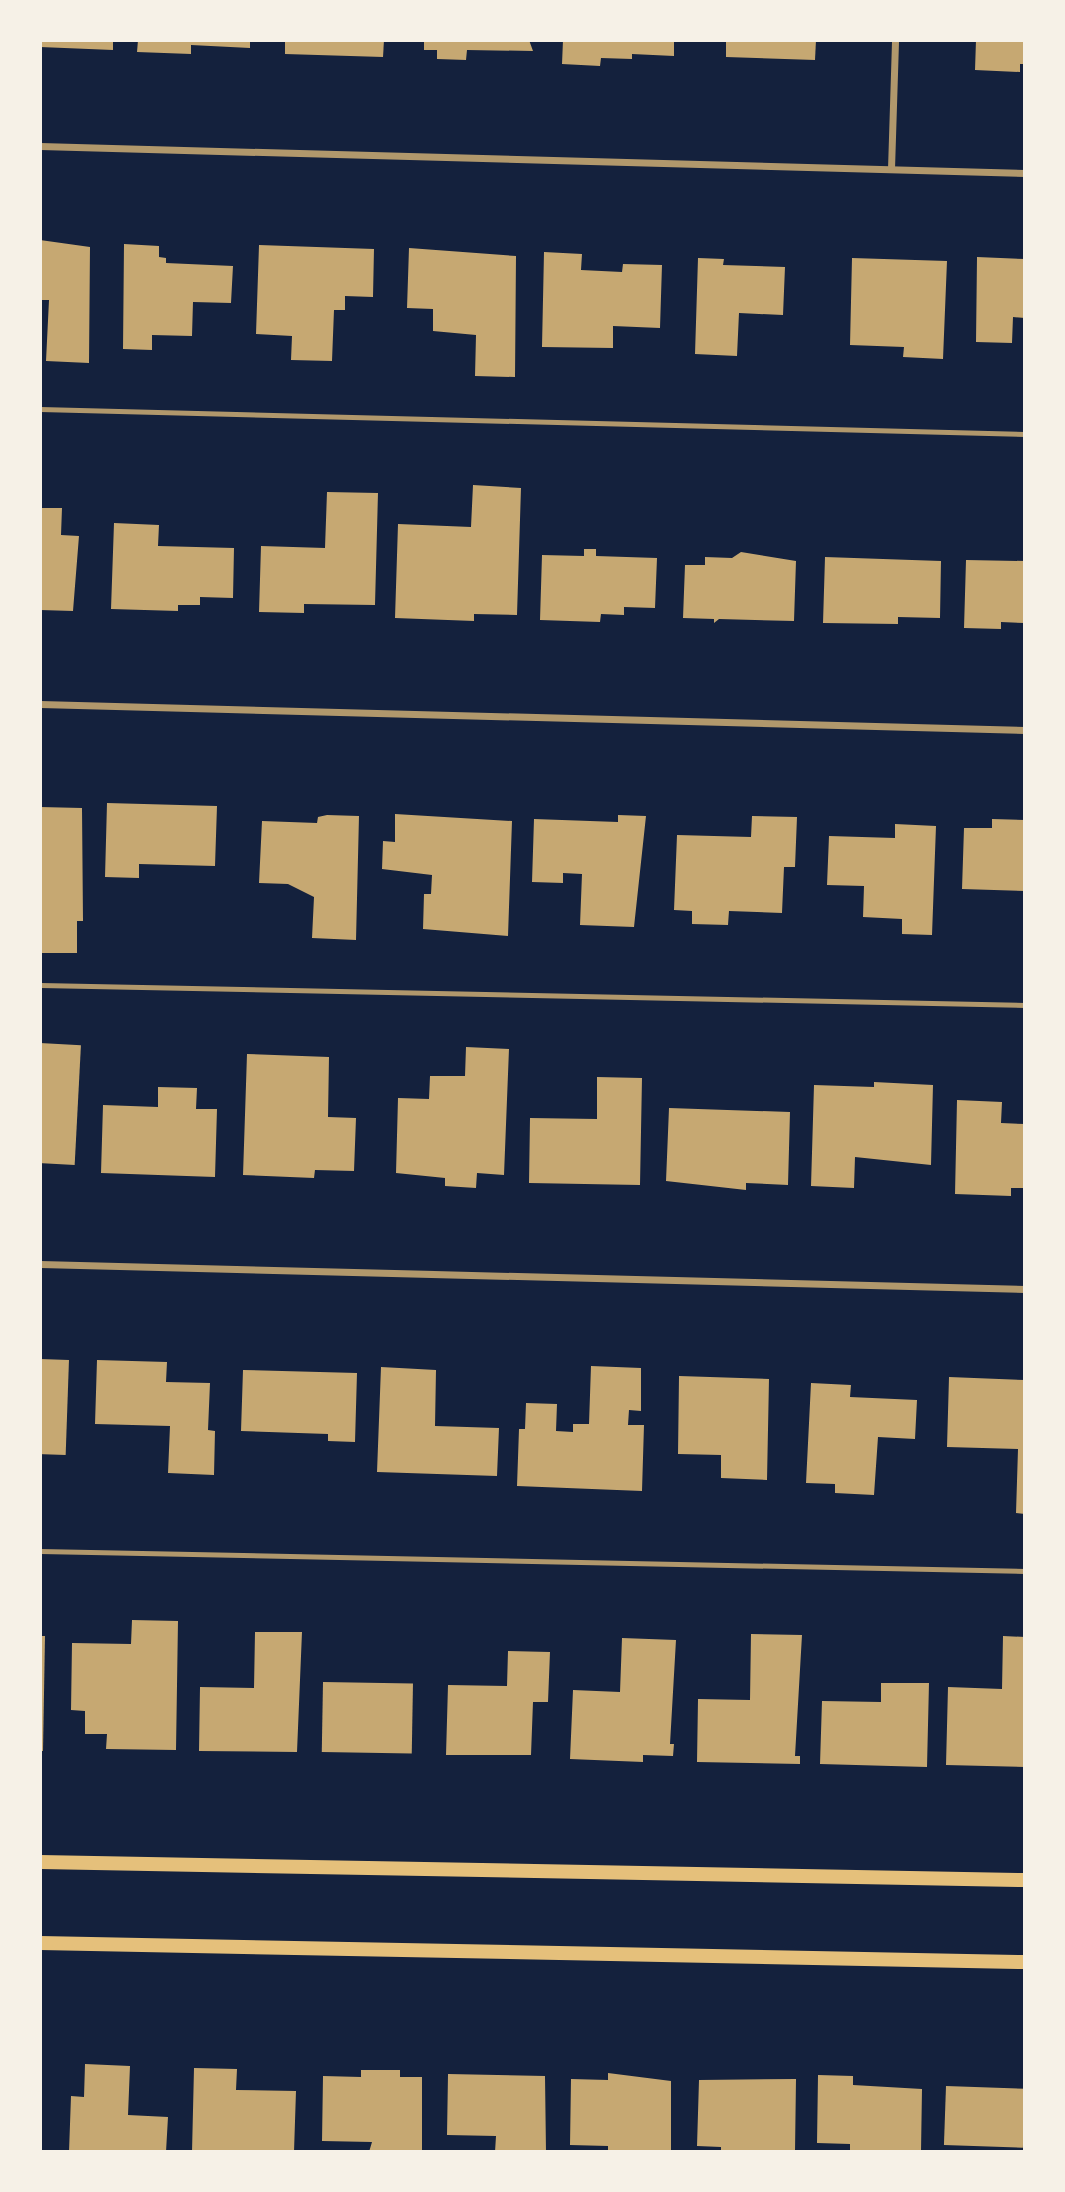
<!DOCTYPE html>
<html>
<head>
<meta charset="utf-8">
<style>
  body { margin:0 }
  #map { position:relative; width:1065px; height:2192px; overflow:hidden; background:#14213d; font-family:"Roboto Condensed",sans-serif }
  div>[style] { position:absolute }
  .building>* { inset:0; background:#c6a872; transform-origin:0 0 }
  .service>* { height:5px; margin:-2.5px; padding:0 2.5px; transform-origin:2.5px; border-radius:2.5px; background:#b1986c }
  .minor>* { height:7px; margin:-3.5px; padding:0 3.5px; transform-origin:3.5px; border-radius:3.5px; background:#b1986c }
  .secondary>* { height:14px; margin:-7px; padding:0 7px; transform-origin:7px; border-radius:7px; background:#e5c07b }
  span { translate:-50% -50%; white-space:nowrap; text-align:center; line-height:1.15; -webkit-text-stroke:6px #f6f1e7; paint-order:stroke }
  .frame { position:absolute; inset:0; border:42px solid #f6f1e7; pointer-events:none }
</style>
</head>
<body>
<div id="map">
  <div class="building">
    <div style="clip-path:polygon(40px 40px,113px 40px,113px 50px,40px 47px)"></div>
    <div style="clip-path:polygon(138px 40px,250px 40px,250px 48px,191px 45px,191px 54px,137px 52px)"></div>
    <div style="clip-path:polygon(285px 40px,384px 40px,383px 57px,285px 54px)"></div>
    <div style="clip-path:polygon(424px 40px,529px 40px,533px 51px,467px 50px,466px 60px,437px 59px,437px 50px,424px 50px)"></div>
    <div style="clip-path:polygon(563px 40px,674px 40px,674px 56px,632px 54px,632px 59px,601px 58px,600px 66px,562px 64px)"></div>
    <div style="clip-path:polygon(726px 40px,816px 40px,815px 60px,726px 57px)"></div>
    <div style="clip-path:polygon(976px 40px,1025px 40px,1025px 64px,1020px 64px,1020px 72px,975px 70px)"></div>
    <div style="clip-path:polygon(40px 240px,90px 247px,89px 363px,46px 361px,49px 300px,40px 300px)"></div>
    <div style="clip-path:polygon(124px 244px,159px 246px,159px 257px,166px 258px,166px 263px,233px 266px,231px 303px,193px 302px,192px 336px,152px 335px,152px 350px,123px 349px)"></div>
    <div style="clip-path:polygon(259px 245px,374px 249px,373px 297px,345px 296px,345px 310px,334px 310px,332px 361px,291px 360px,292px 336px,256px 334px)"></div>
    <div style="clip-path:polygon(409px 248px,516px 256px,515px 377px,475px 376px,476px 335px,433px 331px,433px 309px,407px 308px)"></div>
    <div style="clip-path:polygon(544px 252px,582px 254px,581px 270px,622px 272px,623px 264px,662px 265px,660px 328px,613px 326px,613px 348px,542px 347px)"></div>
    <div style="clip-path:polygon(977px 257px,1025px 259px,1025px 318px,1013px 317px,1012px 343px,976px 342px)"></div>
    <div style="clip-path:polygon(698px 258px,724px 259px,723px 265px,785px 267px,783px 315px,739px 313px,737px 356px,695px 354px)"></div>
    <div style="clip-path:polygon(852px 258px,947px 261px,943px 359px,903px 357px,904px 347px,850px 345px)"></div>
    <div style="clip-path:polygon(473px 485px,521px 488px,517px 615px,474px 614px,474px 621px,395px 618px,398px 524px,471px 527px)"></div>
    <div style="clip-path:polygon(327px 492px,378px 493px,375px 605px,304px 604px,304px 613px,259px 612px,261px 546px,325px 548px)"></div>
    <div style="clip-path:polygon(40px 508px,62px 508px,61px 535px,79px 536px,73px 611px,40px 610px)"></div>
    <div style="clip-path:polygon(114px 523px,159px 525px,158px 546px,234px 548px,233px 598px,200px 597px,200px 605px,178px 605px,178px 611px,111px 609px)"></div>
    <div style="clip-path:polygon(584px 549px,596px 549px,596px 556px,657px 558px,655px 608px,624px 607px,624px 615px,601px 614px,600px 622px,540px 620px,542px 555px,584px 556px)"></div>
    <div style="clip-path:polygon(741px 552px,796px 561px,794px 621px,719px 619px,714px 623px,714px 619px,683px 618px,685px 565px,705px 565px,705px 557px,732px 558px)"></div>
    <div style="clip-path:polygon(825px 557px,941px 561px,940px 618px,898px 617px,898px 624px,823px 623px)"></div>
    <div style="clip-path:polygon(966px 560px,1025px 561px,1025px 623px,1001px 622px,1001px 629px,964px 628px)"></div>
    <div style="clip-path:polygon(107px 803px,217px 806px,215px 866px,139px 864px,139px 878px,105px 877px)"></div>
    <div style="clip-path:polygon(40px 807px,82px 808px,83px 921px,77px 921px,77px 953px,40px 953px)"></div>
    <div style="clip-path:polygon(395px 814px,512px 821px,508px 936px,423px 929px,424px 894px,431px 894px,432px 875px,382px 869px,383px 841px,395px 842px)"></div>
    <div style="clip-path:polygon(327px 815px,359px 816px,356px 940px,312px 938px,314px 897px,288px 884px,259px 883px,262px 821px,317px 823px,318px 817px)"></div>
    <div style="clip-path:polygon(618px 815px,646px 816px,634px 927px,580px 925px,582px 874px,563px 873px,563px 883px,532px 882px,534px 819px,618px 822px)"></div>
    <div style="clip-path:polygon(752px 816px,797px 817px,795px 867px,784px 867px,782px 913px,729px 911px,728px 925px,692px 924px,692px 911px,674px 910px,677px 835px,751px 837px)"></div>
    <div style="clip-path:polygon(992px 819px,1025px 820px,1025px 891px,962px 889px,964px 828px,992px 828px)"></div>
    <div style="clip-path:polygon(895px 824px,936px 826px,932px 935px,902px 934px,902px 919px,863px 917px,864px 886px,827px 885px,829px 836px,895px 838px)"></div>
    <div style="left:40px;top:1043px;width:41px;height:120px;rotate:3deg"></div>
    <div style="clip-path:polygon(466px 1047px,509px 1049px,504px 1175px,477px 1173px,476px 1188px,445px 1186px,445px 1178px,396px 1173px,398px 1098px,429px 1099px,430px 1076px,465px 1076px)"></div>
    <div style="clip-path:polygon(247px 1054px,329px 1057px,328px 1117px,356px 1118px,354px 1171px,315px 1170px,314px 1178px,243px 1175px)"></div>
    <div style="clip-path:polygon(597px 1077px,642px 1078px,640px 1185px,529px 1183px,530px 1118px,597px 1119px)"></div>
    <div style="clip-path:polygon(874px 1082px,933px 1085px,931px 1165px,855px 1157px,854px 1188px,811px 1186px,814px 1085px,874px 1087px)"></div>
    <div style="clip-path:polygon(158px 1087px,197px 1088px,196px 1109px,217px 1109px,215px 1177px,101px 1173px,103px 1105px,158px 1107px)"></div>
    <div style="clip-path:polygon(957px 1100px,1002px 1102px,1001px 1123px,1025px 1124px,1023px 1188px,1011px 1188px,1011px 1196px,955px 1194px)"></div>
    <div style="clip-path:polygon(669px 1108px,790px 1112px,788px 1185px,746px 1183px,746px 1190px,666px 1181px)"></div>
    <div style="left:40px;top:1359px;width:29px;height:95px;rotate:2deg"></div>
    <div style="clip-path:polygon(97px 1360px,167px 1362px,166px 1382px,210px 1383px,208px 1430px,215px 1431px,214px 1475px,168px 1473px,170px 1426px,95px 1424px)"></div>
    <div style="clip-path:polygon(591px 1366px,641px 1368px,641px 1411px,629px 1410px,628px 1425px,644px 1425px,642px 1491px,517px 1486px,519px 1429px,525px 1429px,526px 1403px,557px 1404px,556px 1431px,573px 1432px,573px 1424px,589px 1424px)"></div>
    <div style="clip-path:polygon(381px 1367px,436px 1370px,435px 1426px,499px 1428px,497px 1476px,377px 1472px)"></div>
    <div style="clip-path:polygon(243px 1370px,357px 1373px,355px 1442px,328px 1441px,328px 1434px,241px 1431px)"></div>
    <div style="clip-path:polygon(679px 1376px,769px 1379px,767px 1480px,721px 1478px,721px 1455px,678px 1454px)"></div>
    <div style="clip-path:polygon(949px 1377px,1025px 1380px,1025px 1514px,1016px 1513px,1018px 1449px,947px 1447px)"></div>
    <div style="clip-path:polygon(811px 1383px,851px 1385px,850px 1397px,917px 1400px,915px 1439px,878px 1437px,874px 1495px,835px 1493px,835px 1484px,806px 1483px)"></div>
    <div style="clip-path:polygon(132px 1620px,178px 1621px,176px 1750px,106px 1749px,107px 1734px,85px 1734px,85px 1711px,71px 1710px,72px 1643px,131px 1644px)"></div>
    <div style="clip-path:polygon(255px 1632px,302px 1632px,297px 1752px,199px 1751px,200px 1687px,254px 1688px)"></div>
    <div style="clip-path:polygon(751px 1634px,802px 1635px,795px 1756px,800px 1756px,800px 1764px,697px 1762px,698px 1699px,750px 1700px)"></div>
    <div style="clip-path:polygon(40px 1636px,45px 1636px,43px 1751px,40px 1751px)"></div>
    <div style="clip-path:polygon(1003px 1636px,1025px 1637px,1025px 1767px,946px 1765px,948px 1687px,1002px 1689px)"></div>
    <div style="clip-path:polygon(622px 1638px,676px 1640px,670px 1744px,674px 1744px,673px 1756px,643px 1755px,643px 1762px,570px 1759px,573px 1690px,620px 1692px)"></div>
    <div style="clip-path:polygon(508px 1651px,550px 1652px,548px 1702px,533px 1702px,531px 1755px,446px 1755px,448px 1685px,507px 1686px)"></div>
    <div style="left:323px;top:1682px;width:90px;height:70px;rotate:1deg"></div>
    <div style="clip-path:polygon(881px 1683px,929px 1683px,927px 1767px,820px 1764px,822px 1701px,881px 1702px)"></div>
    <div style="clip-path:polygon(85px 2064px,130px 2066px,128px 2115px,168px 2117px,166px 2152px,69px 2152px,71px 2096px,84px 2097px)"></div>
    <div style="clip-path:polygon(194px 2068px,237px 2069px,236px 2090px,296px 2091px,294px 2152px,192px 2152px)"></div>
    <div style="clip-path:polygon(361px 2070px,400px 2070px,400px 2077px,422px 2077px,422px 2152px,369px 2152px,372px 2142px,322px 2141px,323px 2076px,361px 2077px)"></div>
    <div style="clip-path:polygon(608px 2073px,671px 2081px,671px 2152px,608px 2152px,608px 2146px,570px 2145px,571px 2079px,608px 2080px)"></div>
    <div style="clip-path:polygon(448px 2074px,545px 2076px,546px 2152px,495px 2152px,496px 2136px,447px 2135px)"></div>
    <div style="clip-path:polygon(818px 2075px,853px 2076px,853px 2085px,922px 2089px,921px 2152px,850px 2152px,850px 2144px,817px 2143px)"></div>
    <div style="clip-path:polygon(796px 2079px,795px 2152px,721px 2152px,721px 2147px,697px 2146px,699px 2080px)"></div>
    <div style="left:946px;top:2086px;width:79px;height:59px;rotate:2deg"></div>
  </div>
  <div class="service">
    <div style="left:40px;top:409px;width:985px;rotate:1.45deg"></div>
    <div style="left:40px;top:985px;width:985px;rotate:1.16deg"></div>
    <div style="left:40px;top:1551px;width:985px;rotate:1.16deg"></div>
  </div>
  <div class="minor">
    <div style="left:40px;top:146px;width:985px;rotate:1.57deg"></div>
    <div style="left:891px;top:169px;width:129px;rotate:-88.2deg"></div>
    <div style="left:40px;top:704px;width:985px;rotate:1.51deg"></div>
    <div style="left:40px;top:1264px;width:985px;rotate:1.45deg"></div>
  </div>
  <div class="secondary">
    <div style="left:40px;top:1862px;width:985px;rotate:1.05deg"></div>
    <div style="left:40px;top:1943px;width:985px;rotate:1.11deg"></div>
  </div>
  <div class="frame"></div>
</div>
</body>
</html>
